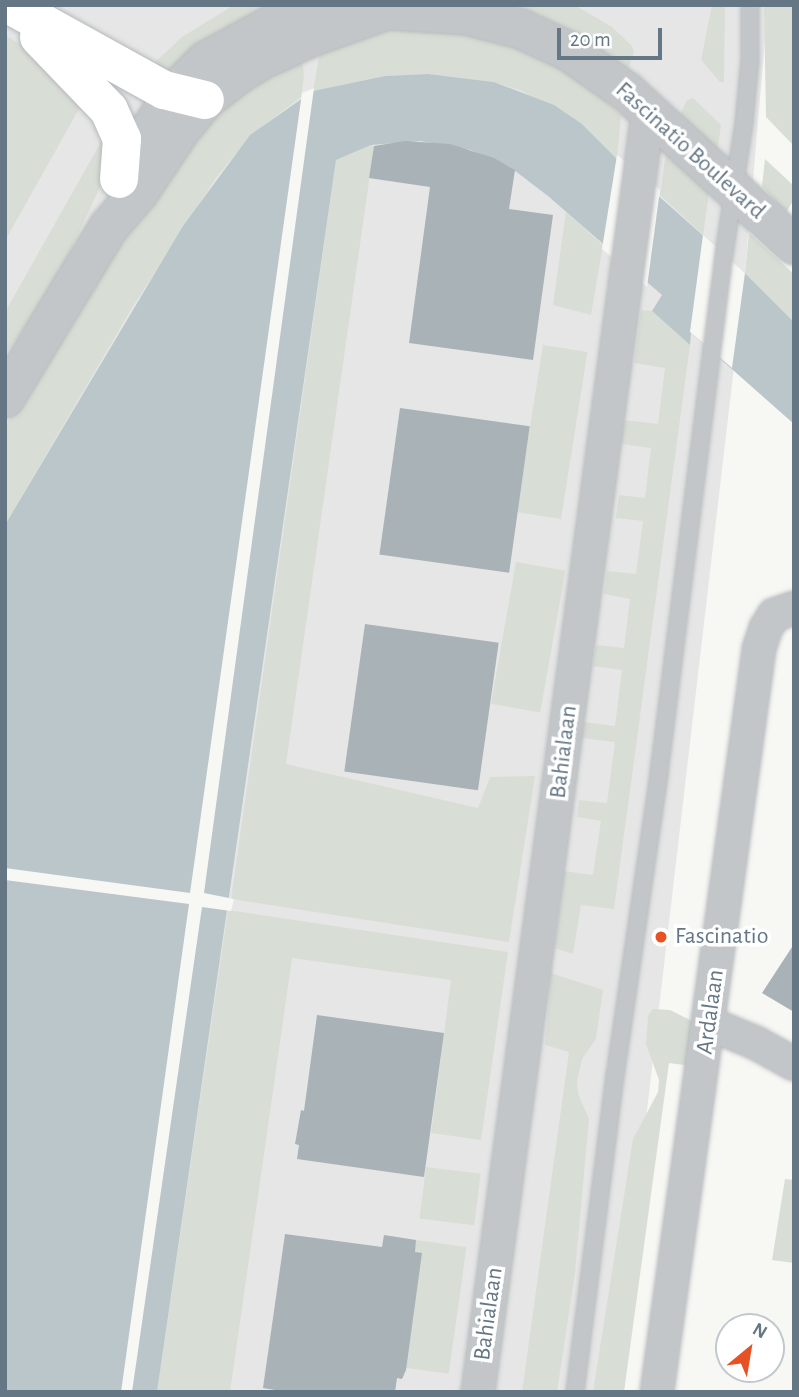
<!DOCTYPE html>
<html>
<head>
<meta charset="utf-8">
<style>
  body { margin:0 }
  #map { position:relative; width:799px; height:1397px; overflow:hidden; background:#f7f7f4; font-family:"Alegreya Sans",sans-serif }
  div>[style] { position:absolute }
  .built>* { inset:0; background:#e5e6e5 }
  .green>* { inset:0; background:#d8ded5; transform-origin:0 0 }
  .water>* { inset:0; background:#bac6ca }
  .pier>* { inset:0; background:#f7f7f4 }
  .building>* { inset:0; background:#a8b2b7; transform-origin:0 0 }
  .roads { filter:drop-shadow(0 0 2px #b5b9bc) drop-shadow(0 0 2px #b5b9bc) }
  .service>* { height:16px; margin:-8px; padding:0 8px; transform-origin:8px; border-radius:8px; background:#c2c6c9 }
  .minor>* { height:32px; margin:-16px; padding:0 16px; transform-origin:16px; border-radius:16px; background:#c2c6c9 }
  .tertiary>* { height:38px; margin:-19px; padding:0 19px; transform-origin:19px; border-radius:19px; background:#c2c6c9 }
  .motorway>* { height:38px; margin:-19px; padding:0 19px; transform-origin:19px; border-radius:19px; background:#fff }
  .dots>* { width:19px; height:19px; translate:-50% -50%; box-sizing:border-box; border:4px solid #fff; border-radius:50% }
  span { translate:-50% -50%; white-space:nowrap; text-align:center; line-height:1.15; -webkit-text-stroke:7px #fff; paint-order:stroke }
  .street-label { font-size:24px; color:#657785 }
  .poi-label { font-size:24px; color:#657785 }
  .left { translate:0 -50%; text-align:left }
  .frame { position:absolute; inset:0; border:7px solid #657785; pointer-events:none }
  .north { position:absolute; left:715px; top:1313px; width:70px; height:70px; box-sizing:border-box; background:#fff; border:2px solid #c1c9ce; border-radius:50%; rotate:30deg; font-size:19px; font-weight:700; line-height:28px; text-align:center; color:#657785 }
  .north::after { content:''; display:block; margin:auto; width:24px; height:32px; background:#e75224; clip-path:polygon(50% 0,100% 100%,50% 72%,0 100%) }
  .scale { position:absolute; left:557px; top:28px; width:105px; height:32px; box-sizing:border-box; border:4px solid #657785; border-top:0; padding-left:9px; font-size:21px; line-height:24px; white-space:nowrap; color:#657785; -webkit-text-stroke:5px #fff; paint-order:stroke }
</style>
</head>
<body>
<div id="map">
  <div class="built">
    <div style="clip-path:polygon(5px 5px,768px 5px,745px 273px,614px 1392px,5px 1392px)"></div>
  </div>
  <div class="green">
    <div style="clip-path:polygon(234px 5px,289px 5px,172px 76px,150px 67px,182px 37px)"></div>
    <div style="clip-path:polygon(509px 5px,574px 5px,583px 10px,612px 27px,632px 46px,634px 52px,628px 70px,572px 31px,537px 14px)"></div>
    <div style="clip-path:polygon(712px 5px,725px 5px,724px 82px,720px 82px,701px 60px)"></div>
    <div style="clip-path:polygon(764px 5px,794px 5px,794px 146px,766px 117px)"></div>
    <div style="clip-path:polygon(412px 27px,488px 37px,541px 55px,599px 93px,621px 116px,617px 159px,582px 124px,522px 91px,494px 82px,428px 74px,385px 76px,313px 91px,321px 46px,394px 28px)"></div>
    <div style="clip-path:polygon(5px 35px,24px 47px,84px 100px,5px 241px)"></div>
    <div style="clip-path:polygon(302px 53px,304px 76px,301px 97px,250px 136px,216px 178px,132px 308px,5px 525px,5px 427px,167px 160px,202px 117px)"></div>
    <div style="clip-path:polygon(693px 98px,721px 125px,717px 154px,680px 115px,687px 100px)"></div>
    <div style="clip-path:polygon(105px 141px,106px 166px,101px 185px,53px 288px,5px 354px,5px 312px,101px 142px)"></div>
    <div style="clip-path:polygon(371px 145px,374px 146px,286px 764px,478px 808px,490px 777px,535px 776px,509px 942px,231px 899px,336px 160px)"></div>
    <div style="clip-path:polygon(666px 152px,710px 187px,703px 235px,660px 195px)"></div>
    <div style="clip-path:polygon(765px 159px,794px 186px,794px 199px,786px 213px,762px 186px)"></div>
    <div style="clip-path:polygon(566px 212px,603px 245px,591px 315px,553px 305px)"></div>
    <div style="clip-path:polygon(749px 233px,794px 274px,794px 322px,745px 273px)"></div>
    <div style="clip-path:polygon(641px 310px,652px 311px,690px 345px,614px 909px,581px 905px,573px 954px,555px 948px,564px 871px,593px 875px,601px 821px,577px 817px,579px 800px,607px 803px,615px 742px,582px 738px,584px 722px,615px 726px,622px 670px,593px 666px,596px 645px,624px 648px,630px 599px,604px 594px,607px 571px,636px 574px,643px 521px,616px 518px,619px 495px,645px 498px,651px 448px,621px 444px,624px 420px,658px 424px,665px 368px,634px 363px)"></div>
    <div style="left:543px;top:345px;width:45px;height:169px;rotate:9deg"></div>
    <div style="left:516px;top:562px;width:50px;height:144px;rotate:10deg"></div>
    <div style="clip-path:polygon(228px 910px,508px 952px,481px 1140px,431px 1133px,451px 980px,292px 958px,230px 1392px,157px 1392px)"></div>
    <div style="clip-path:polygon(551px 973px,603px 990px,596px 1039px,582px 1059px,577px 1080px,578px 1094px,589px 1119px,575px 1273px,557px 1392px,522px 1392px,569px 1052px,545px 1045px)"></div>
    <div style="clip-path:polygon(653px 1009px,670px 1010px,698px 1024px,692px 1066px,669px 1063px,624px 1392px,593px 1392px,633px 1139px,658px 1092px,659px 1080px,646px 1044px,648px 1016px)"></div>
    <div style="left:426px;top:1167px;width:55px;height:52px;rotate:7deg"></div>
    <div style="clip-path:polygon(785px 1179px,794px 1180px,794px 1263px,772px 1260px)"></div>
    <div style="left:416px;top:1240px;width:51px;height:128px;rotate:8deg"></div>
  </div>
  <div class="water">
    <div style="clip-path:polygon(428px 74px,494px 82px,554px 105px,582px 124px,617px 159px,745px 273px,794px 322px,794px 424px,691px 333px,690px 345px,652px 311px,662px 295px,548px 196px,510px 167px,471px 150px,420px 141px,371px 145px,336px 160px,157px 1392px,5px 1392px,5px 525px,183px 226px,250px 135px,313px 91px,385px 76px)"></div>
  </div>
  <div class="pier">
    <div style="clip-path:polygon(314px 88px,204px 893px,234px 899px,231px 911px,202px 907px,132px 1392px,121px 1392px,189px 904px,5px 880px,5px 868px,190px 893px,302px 93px)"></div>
    <div style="clip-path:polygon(617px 155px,660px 190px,647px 287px,602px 249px)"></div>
    <div style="clip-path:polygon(703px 235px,745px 273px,732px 368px,690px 332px)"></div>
  </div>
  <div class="building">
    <div style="clip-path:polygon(405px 141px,450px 144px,494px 158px,515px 170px,509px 209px,553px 215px,533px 360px,409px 343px,430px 187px,369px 178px,374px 146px)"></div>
    <div style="left:400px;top:408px;width:131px;height:148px;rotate:8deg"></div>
    <div style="left:365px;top:624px;width:135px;height:149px;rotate:8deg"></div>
    <div style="clip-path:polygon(794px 944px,794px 1012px,762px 993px)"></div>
    <div style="clip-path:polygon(317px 1015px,444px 1033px,424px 1177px,297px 1159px,299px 1145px,295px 1144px,301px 1110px,304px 1111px)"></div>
    <div style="clip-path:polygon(285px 1234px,382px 1247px,384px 1235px,416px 1240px,415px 1252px,422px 1253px,406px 1370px,402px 1379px,397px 1378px,395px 1392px,287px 1392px,263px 1388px)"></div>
  </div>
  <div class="roads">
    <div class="service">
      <div style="left:575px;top:1392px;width:319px;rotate:-82.8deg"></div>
      <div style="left:615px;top:1076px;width:306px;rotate:-81.7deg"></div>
      <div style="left:659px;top:773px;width:523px;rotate:-82.86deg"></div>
      <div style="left:724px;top:254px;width:133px;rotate:-81.3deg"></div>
      <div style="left:744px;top:123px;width:63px;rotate:-84.6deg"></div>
      <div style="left:750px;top:60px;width:55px;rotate:-90deg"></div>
    </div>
    <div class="minor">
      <div style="left:710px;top:1024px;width:50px;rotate:22.4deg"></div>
      <div style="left:756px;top:1043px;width:43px;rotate:28.9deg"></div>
      <div style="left:478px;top:1392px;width:1291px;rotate:-82.43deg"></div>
      <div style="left:657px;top:1392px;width:750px;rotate:-82.18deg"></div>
      <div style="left:759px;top:649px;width:22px;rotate:-72deg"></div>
      <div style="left:766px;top:628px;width:15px;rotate:-58deg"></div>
      <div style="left:774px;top:615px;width:21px;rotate:-19deg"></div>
    </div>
    <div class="tertiary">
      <div style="left:358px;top:8px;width:108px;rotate:3.7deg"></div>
      <div style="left:466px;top:15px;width:57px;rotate:14.3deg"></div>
      <div style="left:521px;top:29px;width:54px;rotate:25.1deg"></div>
      <div style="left:570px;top:52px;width:70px;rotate:35.1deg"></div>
      <div style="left:627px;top:92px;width:226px;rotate:42.5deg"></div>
      <div style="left:127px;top:166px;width:87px;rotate:-57.2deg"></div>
      <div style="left:174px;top:93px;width:45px;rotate:-45deg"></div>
      <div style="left:206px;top:61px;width:82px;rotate:-28.4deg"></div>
      <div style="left:278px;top:22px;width:54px;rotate:-17.1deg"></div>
      <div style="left:5px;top:398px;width:199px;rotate:-58.8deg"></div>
      <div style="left:108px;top:228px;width:48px;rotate:-49.3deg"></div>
      <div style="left:139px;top:192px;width:76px;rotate:-56.3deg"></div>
      <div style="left:181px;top:129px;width:38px;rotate:-50deg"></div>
      <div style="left:205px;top:100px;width:41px;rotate:-38deg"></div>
      <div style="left:237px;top:75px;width:28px;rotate:-32deg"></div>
      <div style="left:261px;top:60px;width:58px;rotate:-24.4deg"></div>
      <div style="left:314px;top:36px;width:74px;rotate:-19.7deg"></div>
    </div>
    <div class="motorway">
      <div style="left:10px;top:5px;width:176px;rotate:28.9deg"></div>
      <div style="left:164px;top:90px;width:42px;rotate:13.7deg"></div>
      <div style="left:39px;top:37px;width:101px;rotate:46.2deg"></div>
      <div style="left:109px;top:110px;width:32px;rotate:66deg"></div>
      <div style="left:122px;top:139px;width:40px;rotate:94.3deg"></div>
    </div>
  </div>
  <div class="dots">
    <div style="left:661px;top:937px;background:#e75224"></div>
  </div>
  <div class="street-label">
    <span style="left:690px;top:151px;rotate:42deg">Fascinatio Boulevard</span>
    <span style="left:564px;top:752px;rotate:-83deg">Bahialaan</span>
    <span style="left:711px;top:1012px;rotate:-82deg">Ardalaan</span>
    <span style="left:489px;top:1314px;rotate:-82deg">Bahialaan</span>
  </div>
  <div class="poi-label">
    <span class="left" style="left:675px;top:937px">Fascinatio</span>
  </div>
  <div class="frame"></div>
  <div class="north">N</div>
  <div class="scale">20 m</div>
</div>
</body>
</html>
